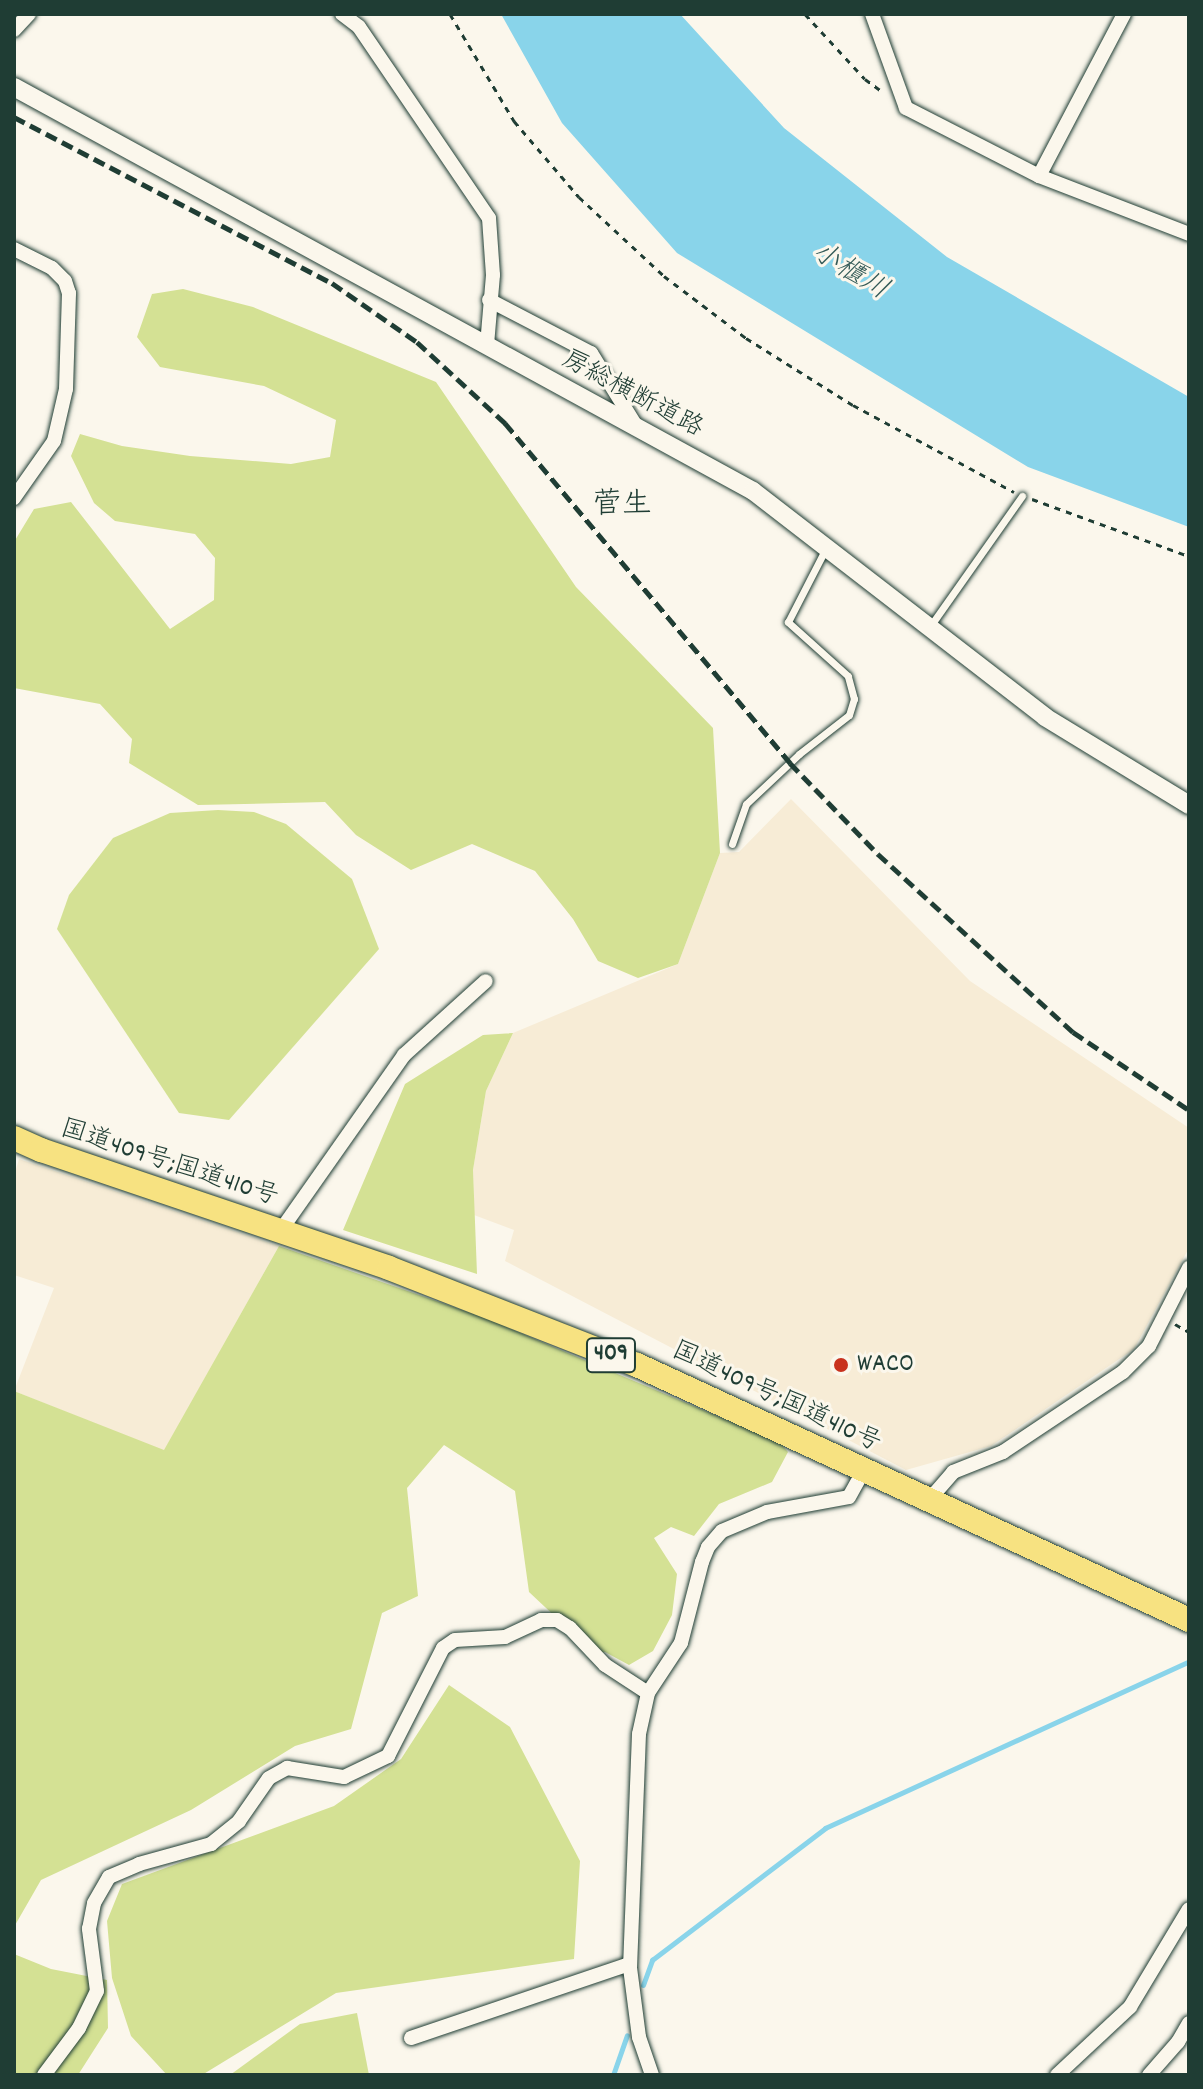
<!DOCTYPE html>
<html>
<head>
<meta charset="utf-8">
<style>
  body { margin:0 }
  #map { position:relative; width:1203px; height:2089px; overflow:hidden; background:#fbf7ec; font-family:Dekko,"Klee One",sans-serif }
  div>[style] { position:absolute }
  .built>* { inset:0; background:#f7ecd6 }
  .green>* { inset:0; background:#d4e194 }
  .water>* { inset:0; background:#89d4ea }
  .stream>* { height:5px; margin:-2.5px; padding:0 2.5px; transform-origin:2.5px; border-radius:2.5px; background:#89d4ea }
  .path>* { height:3px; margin-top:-1.5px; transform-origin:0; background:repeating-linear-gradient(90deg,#1f3d34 0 6px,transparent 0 12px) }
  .roads { filter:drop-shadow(0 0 2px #1f3d34) drop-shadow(0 0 2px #1f3d34) }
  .service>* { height:7px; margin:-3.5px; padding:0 3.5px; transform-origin:3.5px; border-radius:3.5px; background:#fbf7ec }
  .minor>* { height:14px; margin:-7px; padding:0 7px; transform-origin:7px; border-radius:7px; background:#fbf7ec }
  .tertiary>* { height:18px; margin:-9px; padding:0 9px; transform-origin:9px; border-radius:9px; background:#fbf7ec }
  .trunk>* { height:24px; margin:-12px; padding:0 12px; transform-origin:12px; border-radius:12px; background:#f7e281 }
  .rail>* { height:5px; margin-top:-2.5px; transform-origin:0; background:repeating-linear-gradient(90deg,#1f3d34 0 12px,transparent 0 18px) }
  .dots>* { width:22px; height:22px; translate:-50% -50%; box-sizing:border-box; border:4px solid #fbf7ec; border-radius:50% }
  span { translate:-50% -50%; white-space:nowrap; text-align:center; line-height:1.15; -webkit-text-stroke:6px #fbf7ec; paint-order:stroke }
  .shield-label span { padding:2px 6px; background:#fbf7ec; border:2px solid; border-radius:6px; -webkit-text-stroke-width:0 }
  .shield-label { font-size:24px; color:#1f3d34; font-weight:700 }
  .street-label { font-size:26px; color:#1f3d34 }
  .poi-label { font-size:26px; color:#1f3d34 }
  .left { translate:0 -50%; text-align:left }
  .water-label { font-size:28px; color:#345b58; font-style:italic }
  .quarter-label { font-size:30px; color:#1f3d34 }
  .frame { position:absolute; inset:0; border:16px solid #1f3d34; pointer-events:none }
</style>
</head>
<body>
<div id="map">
  <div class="built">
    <div style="clip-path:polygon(791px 799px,970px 981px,1189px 1128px,1189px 1248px,1134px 1349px,991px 1446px,906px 1470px,505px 1261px,514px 1230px,474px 1215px,473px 1170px,486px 1091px,513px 1033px,678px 964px,720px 853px,739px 852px)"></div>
    <div style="clip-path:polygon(19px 1159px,279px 1246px,164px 1451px,14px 1391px,54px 1288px,14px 1275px,14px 1176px)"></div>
  </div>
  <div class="green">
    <div style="clip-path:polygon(183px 289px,253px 307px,436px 382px,576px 587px,713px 728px,720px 853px,678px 964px,638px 978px,598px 961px,573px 919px,535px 871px,472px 844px,411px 870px,356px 835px,325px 802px,198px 805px,129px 763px,132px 739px,100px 704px,14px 688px,14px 542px,34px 509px,71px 502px,170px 629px,214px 600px,215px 558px,195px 534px,115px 521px,94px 503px,71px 456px,80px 434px,122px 446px,190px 456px,291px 464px,330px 457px,336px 420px,264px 386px,160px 367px,137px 337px,152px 294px)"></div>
    <div style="clip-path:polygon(218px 810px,254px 812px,286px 824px,352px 879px,379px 949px,229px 1120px,179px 1113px,57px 929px,69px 895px,113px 838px,170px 813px)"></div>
    <div style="clip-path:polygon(513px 1033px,486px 1091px,473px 1170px,477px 1274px,343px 1230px,405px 1084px,483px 1035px)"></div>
    <div style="clip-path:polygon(279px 1246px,485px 1318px,779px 1442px,788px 1452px,772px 1482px,719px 1504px,694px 1536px,671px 1527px,654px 1538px,677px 1574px,672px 1615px,653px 1651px,629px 1665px,605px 1652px,595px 1654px,529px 1592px,515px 1491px,444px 1445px,407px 1488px,418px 1596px,382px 1613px,351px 1729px,295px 1746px,191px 1810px,41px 1880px,14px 1927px,14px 1391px,164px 1450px)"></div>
    <div style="clip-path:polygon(449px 1685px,510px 1727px,580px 1861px,574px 1959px,336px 1993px,202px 2075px,167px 2075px,131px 2036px,112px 1978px,107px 1921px,122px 1884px,334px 1806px,401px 1759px)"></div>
    <div style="clip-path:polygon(14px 1954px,51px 1969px,107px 1980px,108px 2028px,78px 2075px,14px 2075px)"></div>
    <div style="clip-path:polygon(357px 2013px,369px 2075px,230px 2075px,300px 2024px)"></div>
  </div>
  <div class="water">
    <div style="clip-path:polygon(501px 14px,680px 14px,784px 128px,947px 257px,1189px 397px,1189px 527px,1028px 467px,677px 253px,562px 123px)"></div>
  </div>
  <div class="stream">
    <div style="left:643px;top:1985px;width:27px;rotate:-70deg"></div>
    <div style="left:652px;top:1960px;width:218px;rotate:-37.3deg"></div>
    <div style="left:825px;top:1828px;width:400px;rotate:-24.6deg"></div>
    <div style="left:613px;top:2075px;width:42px;rotate:-70.7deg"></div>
  </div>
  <div class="path">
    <div style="left:450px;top:14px;width:125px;rotate:59.1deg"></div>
    <div style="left:514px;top:121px;width:100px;rotate:49.5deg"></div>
    <div style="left:579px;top:197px;width:116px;rotate:42.9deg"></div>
    <div style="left:664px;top:276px;width:103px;rotate:37.1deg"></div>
    <div style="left:746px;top:338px;width:126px;rotate:32.1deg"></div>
    <div style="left:853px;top:405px;width:183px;rotate:28.4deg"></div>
    <div style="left:805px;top:14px;width:88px;rotate:47.3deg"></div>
    <div style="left:865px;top:79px;width:22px;rotate:36deg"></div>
    <div style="left:1032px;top:499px;width:167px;rotate:20deg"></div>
    <div style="left:1175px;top:1324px;width:16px;rotate:30deg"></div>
  </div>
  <div class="roads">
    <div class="service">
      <div style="left:931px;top:625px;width:158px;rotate:-54.8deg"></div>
      <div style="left:732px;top:844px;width:42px;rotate:-70.7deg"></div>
      <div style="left:746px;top:804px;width:73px;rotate:-43.3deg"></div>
      <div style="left:799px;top:754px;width:63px;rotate:-38deg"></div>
      <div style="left:849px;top:715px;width:17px;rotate:-73deg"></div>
      <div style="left:854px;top:699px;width:24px;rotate:-105deg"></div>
      <div style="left:848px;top:676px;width:81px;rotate:-138deg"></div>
      <div style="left:788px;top:622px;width:83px;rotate:-62.8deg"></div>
    </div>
    <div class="minor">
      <div style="left:342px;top:14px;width:21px;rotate:37deg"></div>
      <div style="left:359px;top:27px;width:231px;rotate:55.8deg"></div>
      <div style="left:489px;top:218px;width:57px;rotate:86deg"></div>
      <div style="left:493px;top:275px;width:70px;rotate:94.9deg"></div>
      <div style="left:872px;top:14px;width:100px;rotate:70.1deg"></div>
      <div style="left:906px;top:108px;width:149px;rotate:27.1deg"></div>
      <div style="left:1039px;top:176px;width:161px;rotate:21.1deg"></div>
      <div style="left:14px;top:30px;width:22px;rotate:-47deg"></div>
      <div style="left:1039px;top:176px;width:183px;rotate:-62.3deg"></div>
      <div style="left:14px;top:249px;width:42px;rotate:26.6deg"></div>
      <div style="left:52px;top:268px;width:18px;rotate:45deg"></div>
      <div style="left:65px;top:281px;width:13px;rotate:72deg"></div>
      <div style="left:69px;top:293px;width:96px;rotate:91.8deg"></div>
      <div style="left:66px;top:389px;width:53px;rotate:103deg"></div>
      <div style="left:54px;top:441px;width:70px;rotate:125.1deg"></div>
      <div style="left:489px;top:300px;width:115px;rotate:27.5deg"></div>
      <div style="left:591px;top:353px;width:86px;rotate:58.3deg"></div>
      <div style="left:281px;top:1230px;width:214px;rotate:-54.9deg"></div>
      <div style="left:404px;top:1055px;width:110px;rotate:-42.1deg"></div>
      <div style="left:929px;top:1500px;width:37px;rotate:-49deg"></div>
      <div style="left:953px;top:1472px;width:54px;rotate:-21.8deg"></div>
      <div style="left:1003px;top:1452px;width:144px;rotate:-33.7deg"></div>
      <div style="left:1123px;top:1372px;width:37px;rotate:-45deg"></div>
      <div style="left:1149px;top:1346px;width:88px;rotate:-62.9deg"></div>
      <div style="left:411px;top:2038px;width:231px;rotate:-18.7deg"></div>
      <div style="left:44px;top:2075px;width:59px;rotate:-53.3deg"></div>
      <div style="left:79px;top:2028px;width:41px;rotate:-64.1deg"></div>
      <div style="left:97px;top:1991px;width:63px;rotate:-97.4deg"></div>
      <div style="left:89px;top:1929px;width:26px;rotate:-79deg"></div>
      <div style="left:94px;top:1903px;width:30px;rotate:-60deg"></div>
      <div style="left:109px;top:1877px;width:33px;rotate:-23deg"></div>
      <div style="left:139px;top:1864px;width:75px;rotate:-15.5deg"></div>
      <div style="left:211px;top:1844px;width:36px;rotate:-39deg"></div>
      <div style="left:239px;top:1821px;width:52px;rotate:-55.1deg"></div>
      <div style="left:269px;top:1778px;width:21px;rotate:-29deg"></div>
      <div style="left:287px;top:1768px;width:58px;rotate:9deg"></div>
      <div style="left:344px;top:1777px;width:49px;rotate:-25.5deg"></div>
      <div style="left:388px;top:1756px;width:121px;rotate:-63deg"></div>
      <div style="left:443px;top:1648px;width:14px;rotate:-34deg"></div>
      <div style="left:455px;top:1640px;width:50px;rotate:-3.4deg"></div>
      <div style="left:505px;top:1637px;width:40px;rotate:-25deg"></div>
      <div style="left:541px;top:1620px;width:16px"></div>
      <div style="left:557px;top:1620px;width:15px;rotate:32deg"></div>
      <div style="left:570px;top:1628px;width:51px;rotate:46.6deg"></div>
      <div style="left:605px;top:1665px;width:51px;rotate:33.1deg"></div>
      <div style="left:652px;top:2075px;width:40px;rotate:-108.9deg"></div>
      <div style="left:639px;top:2037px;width:70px;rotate:-97.4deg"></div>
      <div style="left:630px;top:1968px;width:234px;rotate:-87.8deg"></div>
      <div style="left:639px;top:1734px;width:42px;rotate:-77.6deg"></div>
      <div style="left:648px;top:1693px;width:60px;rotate:-56.6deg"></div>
      <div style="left:681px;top:1643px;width:84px;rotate:-75.5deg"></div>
      <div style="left:702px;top:1562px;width:16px;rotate:-68deg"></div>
      <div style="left:708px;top:1547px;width:21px;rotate:-49deg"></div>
      <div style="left:722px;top:1531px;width:49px;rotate:-22.9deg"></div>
      <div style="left:767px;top:1512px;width:83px;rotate:-10.4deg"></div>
      <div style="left:849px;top:1497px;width:31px;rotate:-61deg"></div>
      <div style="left:1057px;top:2075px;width:100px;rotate:-43deg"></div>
      <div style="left:1130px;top:2007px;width:114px;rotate:-59deg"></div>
      <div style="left:1149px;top:2075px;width:44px;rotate:-48.7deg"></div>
      <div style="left:1178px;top:2042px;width:22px;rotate:-60deg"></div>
    </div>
    <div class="tertiary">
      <div style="left:14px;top:87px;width:842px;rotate:28.66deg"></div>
      <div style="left:753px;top:491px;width:369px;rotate:37.7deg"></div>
      <div style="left:1045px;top:717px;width:169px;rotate:31.4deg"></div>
    </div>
    <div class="trunk">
      <div style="left:14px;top:1138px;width:30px;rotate:24deg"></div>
      <div style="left:41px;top:1150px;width:367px;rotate:18.7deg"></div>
      <div style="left:389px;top:1268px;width:266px;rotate:21.4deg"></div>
      <div style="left:637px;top:1365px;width:608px;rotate:24.79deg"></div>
    </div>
  </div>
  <div class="rail">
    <div style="left:14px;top:117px;width:359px;rotate:27.6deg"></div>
    <div style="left:332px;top:283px;width:103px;rotate:34.8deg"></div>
    <div style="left:417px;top:342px;width:120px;rotate:42.6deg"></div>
    <div style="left:505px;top:423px;width:444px;rotate:50deg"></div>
    <div style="left:790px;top:763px;width:127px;rotate:46deg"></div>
    <div style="left:878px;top:854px;width:264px;rotate:42.4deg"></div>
    <div style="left:1073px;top:1032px;width:140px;rotate:33.9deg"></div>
  </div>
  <div class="dots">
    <div style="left:841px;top:1365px;background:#c8321e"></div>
  </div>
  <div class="shield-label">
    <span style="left:611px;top:1355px">409</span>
  </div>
  <div class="street-label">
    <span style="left:632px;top:395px;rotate:28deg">房総横断道路</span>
    <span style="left:169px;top:1164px;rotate:18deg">国道409号;国道410号</span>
    <span style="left:776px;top:1398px;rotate:25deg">国道409号;国道410号</span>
  </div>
  <div class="poi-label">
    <span class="left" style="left:857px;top:1365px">WACO</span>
  </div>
  <div class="water-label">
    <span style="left:849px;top:273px;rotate:31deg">小櫃川</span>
  </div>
  <div class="quarter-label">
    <span style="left:622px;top:507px">菅生</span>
  </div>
  <div class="frame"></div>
</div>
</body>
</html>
